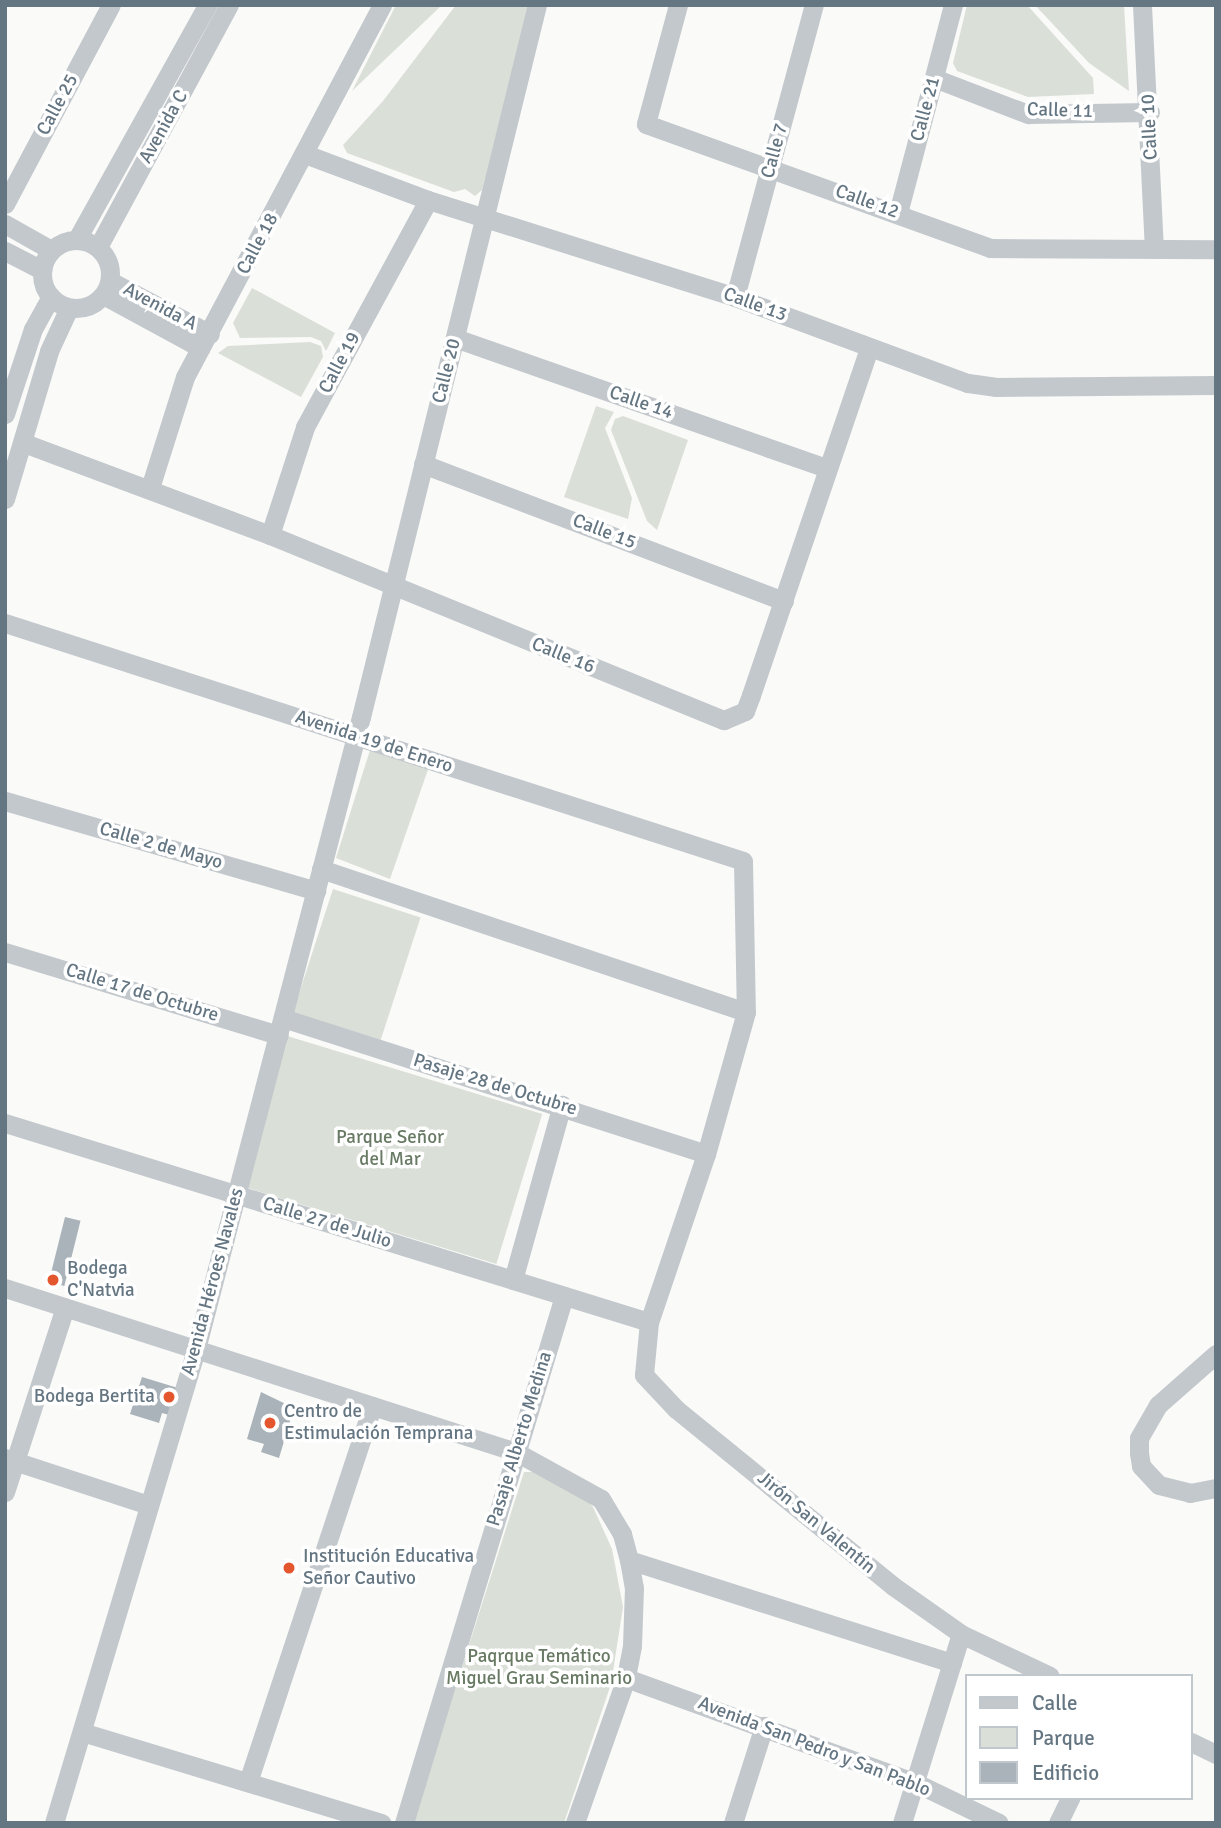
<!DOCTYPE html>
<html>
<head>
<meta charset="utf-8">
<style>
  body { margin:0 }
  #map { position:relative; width:1221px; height:1828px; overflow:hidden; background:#fafaf8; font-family:Signika,sans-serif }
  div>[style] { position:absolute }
  .green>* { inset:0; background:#dadfd7; transform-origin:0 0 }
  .building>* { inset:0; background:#aab3b9; transform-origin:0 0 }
  .minor>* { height:19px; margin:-9.5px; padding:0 9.5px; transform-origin:9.5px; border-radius:9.5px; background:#c3c8cc }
  .minor>.ring { margin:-9.5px; padding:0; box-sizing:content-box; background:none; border:19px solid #c3c8cc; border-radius:50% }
  .dots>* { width:19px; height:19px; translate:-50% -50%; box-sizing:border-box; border:4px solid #fff; border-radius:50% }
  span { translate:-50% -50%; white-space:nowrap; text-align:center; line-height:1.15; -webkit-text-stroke:7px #fff; paint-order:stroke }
  .street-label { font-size:19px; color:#657683 }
  .park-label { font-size:19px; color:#687a64 }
  .poi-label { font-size:19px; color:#657683 }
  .left { translate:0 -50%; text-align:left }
  .right { translate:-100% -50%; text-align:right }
  .frame { position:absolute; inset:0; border:7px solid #657683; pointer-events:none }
  .legend { position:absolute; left:965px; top:1674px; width:228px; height:126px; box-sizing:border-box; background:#fff; border:2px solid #c1c8cd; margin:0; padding:9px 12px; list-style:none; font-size:21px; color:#657683 }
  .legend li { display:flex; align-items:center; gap:14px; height:35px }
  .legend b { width:35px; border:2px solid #c1c8cd }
</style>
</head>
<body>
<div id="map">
  <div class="green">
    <div style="clip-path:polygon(396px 5px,442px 5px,352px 91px)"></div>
    <div style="clip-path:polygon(456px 5px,529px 5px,482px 190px,475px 196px,465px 189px,454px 192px,347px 153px,343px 145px,383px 101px)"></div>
    <div style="clip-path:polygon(967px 5px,1027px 5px,1093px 78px,1094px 94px,1028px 97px,957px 71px,953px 63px)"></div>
    <div style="clip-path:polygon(1035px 5px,1124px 5px,1129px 91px,1089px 63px)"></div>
    <div style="clip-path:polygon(252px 288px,335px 333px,326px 351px,321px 341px,311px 337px,240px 338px,233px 323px)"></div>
    <div style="clip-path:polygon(310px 342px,321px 346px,323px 357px,301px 397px,218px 353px,228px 346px)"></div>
    <div style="clip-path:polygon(596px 406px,614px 412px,605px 428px,632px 498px,628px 519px,564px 497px)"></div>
    <div style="clip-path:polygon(623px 416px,688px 440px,657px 530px,647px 521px,611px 430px,615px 419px)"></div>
    <div style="clip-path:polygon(370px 750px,432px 758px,390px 879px,336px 858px)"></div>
    <div style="left:333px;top:889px;width:92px;height:129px;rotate:18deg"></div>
    <div style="left:284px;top:1035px;width:270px;height:157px;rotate:17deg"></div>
    <div style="clip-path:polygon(524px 1472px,535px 1472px,580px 1492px,593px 1507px,612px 1549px,623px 1607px,611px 1684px,564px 1823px,418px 1823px,413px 1821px)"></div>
  </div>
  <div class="building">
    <div style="left:65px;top:1217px;width:16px;height:67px;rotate:14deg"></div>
    <div style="clip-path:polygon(142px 1377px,178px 1388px,169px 1415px,162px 1413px,159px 1423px,130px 1414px)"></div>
    <div style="clip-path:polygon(261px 1392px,294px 1408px,279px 1458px,261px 1452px,264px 1444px,247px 1439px)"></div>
  </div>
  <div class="minor">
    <div style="left:678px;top:5px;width:123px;rotate:105.1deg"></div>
    <div style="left:646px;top:124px;width:366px;rotate:19.8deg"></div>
    <div style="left:990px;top:248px;width:226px;rotate:0.3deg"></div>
    <div style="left:1142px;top:5px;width:244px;rotate:87.2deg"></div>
    <div style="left:934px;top:78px;width:101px;rotate:21deg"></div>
    <div style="left:1028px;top:114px;width:122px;rotate:-0.9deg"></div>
    <div style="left:305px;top:154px;width:131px;rotate:20.5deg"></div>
    <div style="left:428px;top:200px;width:322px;rotate:17.5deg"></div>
    <div style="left:735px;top:297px;width:248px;rotate:20.3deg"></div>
    <div style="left:968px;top:383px;width:27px;rotate:8deg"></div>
    <div style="left:995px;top:387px;width:221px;rotate:-0.5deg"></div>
    <div style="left:5px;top:204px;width:225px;rotate:-62deg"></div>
    <div style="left:898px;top:213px;width:215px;rotate:-75.2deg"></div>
    <div style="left:5px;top:224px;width:53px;rotate:29.5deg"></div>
    <div style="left:77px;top:239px;width:268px;rotate:-60.9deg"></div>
    <div class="ring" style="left:42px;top:240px;width:49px;height:49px"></div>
    <div style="left:98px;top:247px;width:275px;rotate:-61.6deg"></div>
    <div style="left:5px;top:251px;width:42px;rotate:27.2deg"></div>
    <div style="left:110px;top:281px;width:113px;rotate:27.9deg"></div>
    <div style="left:103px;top:295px;width:111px;rotate:28.4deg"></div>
    <div style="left:735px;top:297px;width:302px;rotate:-74.9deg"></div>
    <div style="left:455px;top:338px;width:393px;rotate:19.3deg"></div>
    <div style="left:5px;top:414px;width:89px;rotate:-71.8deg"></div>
    <div style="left:33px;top:329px;width:37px;rotate:-61deg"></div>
    <div style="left:24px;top:443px;width:263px;rotate:20.5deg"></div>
    <div style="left:270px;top:535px;width:490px;rotate:22.2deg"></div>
    <div style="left:724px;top:720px;width:23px;rotate:-23deg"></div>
    <div style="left:745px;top:711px;width:17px;rotate:-69deg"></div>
    <div style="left:751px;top:695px;width:366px;rotate:-71.2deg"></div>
    <div style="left:423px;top:464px;width:386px;rotate:20.8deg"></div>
    <div style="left:150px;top:488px;width:116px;rotate:-72.5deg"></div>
    <div style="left:185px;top:377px;width:421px;rotate:-62.1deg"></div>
    <div style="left:5px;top:499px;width:154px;rotate:-73.4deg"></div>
    <div style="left:49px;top:351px;width:47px;rotate:-65.1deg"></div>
    <div style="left:270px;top:535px;width:114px;rotate:-72deg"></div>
    <div style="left:305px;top:427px;width:258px;rotate:-61.5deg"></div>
    <div style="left:5px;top:623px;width:775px;rotate:17.87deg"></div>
    <div style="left:743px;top:861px;width:151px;rotate:88.9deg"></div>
    <div style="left:746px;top:1012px;width:148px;rotate:105.7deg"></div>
    <div style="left:706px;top:1154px;width:177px;rotate:108.7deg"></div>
    <div style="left:649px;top:1322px;width:53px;rotate:95.4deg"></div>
    <div style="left:644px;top:1375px;width:47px;rotate:46.7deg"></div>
    <div style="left:676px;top:1409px;width:280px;rotate:39.2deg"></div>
    <div style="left:893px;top:1586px;width:83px;rotate:35.2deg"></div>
    <div style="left:961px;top:1634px;width:98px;rotate:25.3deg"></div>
    <div style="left:5px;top:801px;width:324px;rotate:16.1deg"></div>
    <div style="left:321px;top:869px;width:448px;rotate:18.6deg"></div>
    <div style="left:5px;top:952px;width:286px;rotate:16.9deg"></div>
    <div style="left:283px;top:1018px;width:444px;rotate:17.8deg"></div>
    <div style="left:5px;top:1123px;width:674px;rotate:17.17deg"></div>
    <div style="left:513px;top:1280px;width:182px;rotate:-74.4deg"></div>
    <div style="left:5px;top:1288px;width:537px;rotate:17.79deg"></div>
    <div style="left:516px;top:1452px;width:97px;rotate:28.9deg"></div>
    <div style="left:601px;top:1499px;width:41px;rotate:59deg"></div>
    <div style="left:622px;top:1534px;width:27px;rotate:75deg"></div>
    <div style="left:629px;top:1560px;width:28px;rotate:80deg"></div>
    <div style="left:634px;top:1588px;width:58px;rotate:92deg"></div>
    <div style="left:632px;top:1646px;width:33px;rotate:101deg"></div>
    <div style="left:626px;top:1678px;width:154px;rotate:109.4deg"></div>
    <div style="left:1216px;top:1354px;width:77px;rotate:138.7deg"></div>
    <div style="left:1158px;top:1405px;width:38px;rotate:120deg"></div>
    <div style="left:1139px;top:1438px;width:15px;rotate:90deg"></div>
    <div style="left:1139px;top:1453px;width:13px;rotate:81deg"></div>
    <div style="left:1141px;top:1466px;width:26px;rotate:47deg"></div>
    <div style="left:1159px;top:1485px;width:32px;rotate:14deg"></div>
    <div style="left:1190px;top:1493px;width:26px;rotate:-11deg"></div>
    <div style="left:5px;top:1458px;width:151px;rotate:18.1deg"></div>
    <div style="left:5px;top:1492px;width:194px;rotate:-72deg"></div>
    <div style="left:629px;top:1560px;width:339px;rotate:17.7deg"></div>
    <div style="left:626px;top:1678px;width:306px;rotate:19.9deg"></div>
    <div style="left:914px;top:1782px;width:94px;rotate:25.8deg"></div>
    <div style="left:82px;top:1732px;width:313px;rotate:16.9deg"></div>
    <div style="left:1191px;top:1742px;width:28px;rotate:26deg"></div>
    <div style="left:248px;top:1782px;width:396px;rotate:-71.7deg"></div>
    <div style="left:54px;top:1823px;width:495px;rotate:-73.3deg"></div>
    <div style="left:196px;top:1349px;width:653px;rotate:-75.37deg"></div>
    <div style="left:361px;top:717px;width:733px;rotate:-76.12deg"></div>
    <div style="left:404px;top:1823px;width:551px;rotate:-73.11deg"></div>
    <div style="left:733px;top:1823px;width:102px;rotate:-72.3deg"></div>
    <div style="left:902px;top:1823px;width:198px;rotate:-72.7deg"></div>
    <div style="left:1058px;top:1823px;width:28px;rotate:-64deg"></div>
  </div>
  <div class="dots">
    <div style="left:53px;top:1280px;background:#e4572e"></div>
    <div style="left:169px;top:1397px;background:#e4572e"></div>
    <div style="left:270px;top:1423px;background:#e4572e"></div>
    <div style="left:289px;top:1568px;background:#e4572e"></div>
  </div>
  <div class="street-label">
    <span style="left:58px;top:105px;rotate:-62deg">Calle 25</span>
    <span style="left:926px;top:109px;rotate:-75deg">Calle 21</span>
    <span style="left:1060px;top:111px;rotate:2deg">Calle 11</span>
    <span style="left:164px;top:127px;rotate:-61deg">Avenida C</span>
    <span style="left:1150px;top:127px;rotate:-93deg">Calle 10</span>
    <span style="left:775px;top:151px;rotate:-75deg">Calle 7</span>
    <span style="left:867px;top:202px;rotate:20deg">Calle 12</span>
    <span style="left:258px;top:244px;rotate:-62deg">Calle 18</span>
    <span style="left:755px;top:305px;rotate:20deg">Calle 13</span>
    <span style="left:160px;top:307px;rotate:28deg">Avenida A</span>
    <span style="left:340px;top:363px;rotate:-62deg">Calle 19</span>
    <span style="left:447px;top:371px;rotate:-76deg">Calle 20</span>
    <span style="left:641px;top:403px;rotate:19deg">Calle 14</span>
    <span style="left:604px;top:532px;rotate:21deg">Calle 15</span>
    <span style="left:563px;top:656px;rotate:22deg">Calle 16</span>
    <span style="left:374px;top:742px;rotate:18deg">Avenida 19 de Enero</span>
    <span style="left:161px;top:846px;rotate:16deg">Calle 2 de Mayo</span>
    <span style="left:142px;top:993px;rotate:17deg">Calle 17 de Octubre</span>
    <span style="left:495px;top:1085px;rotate:17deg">Pasaje 28 de Octubre</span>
    <span style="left:327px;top:1223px;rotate:17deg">Calle 27 de Julio</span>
    <span style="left:213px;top:1282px;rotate:-75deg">Avenida Héroes Navales</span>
    <span style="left:520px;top:1439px;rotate:-73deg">Pasaje Alberto Medina</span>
    <span style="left:816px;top:1523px;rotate:40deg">Jirón San Valentín</span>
    <span style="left:814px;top:1747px;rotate:21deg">Avenida San Pedro y San Pablo</span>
  </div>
  <div class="park-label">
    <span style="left:390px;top:1149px">Parque Señor<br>del Mar</span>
    <span style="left:539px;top:1668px">Paqrque Temático<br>Miguel Grau Seminario</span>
  </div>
  <div class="poi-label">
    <span class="left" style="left:67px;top:1280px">Bodega<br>C'Natvia</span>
    <span class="right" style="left:155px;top:1397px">Bodega Bertita</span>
    <span class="left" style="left:284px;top:1423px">Centro de<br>Estimulación Temprana</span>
    <span class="left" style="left:303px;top:1568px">Institución Educativa<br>Señor Cautivo</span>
  </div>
  <div class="frame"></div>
  <ul class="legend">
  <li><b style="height:9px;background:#c3c8cc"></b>Calle</li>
  <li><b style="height:19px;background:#dadfd7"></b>Parque</li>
  <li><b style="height:19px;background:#aab3b9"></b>Edificio</li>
  </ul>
</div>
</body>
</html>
